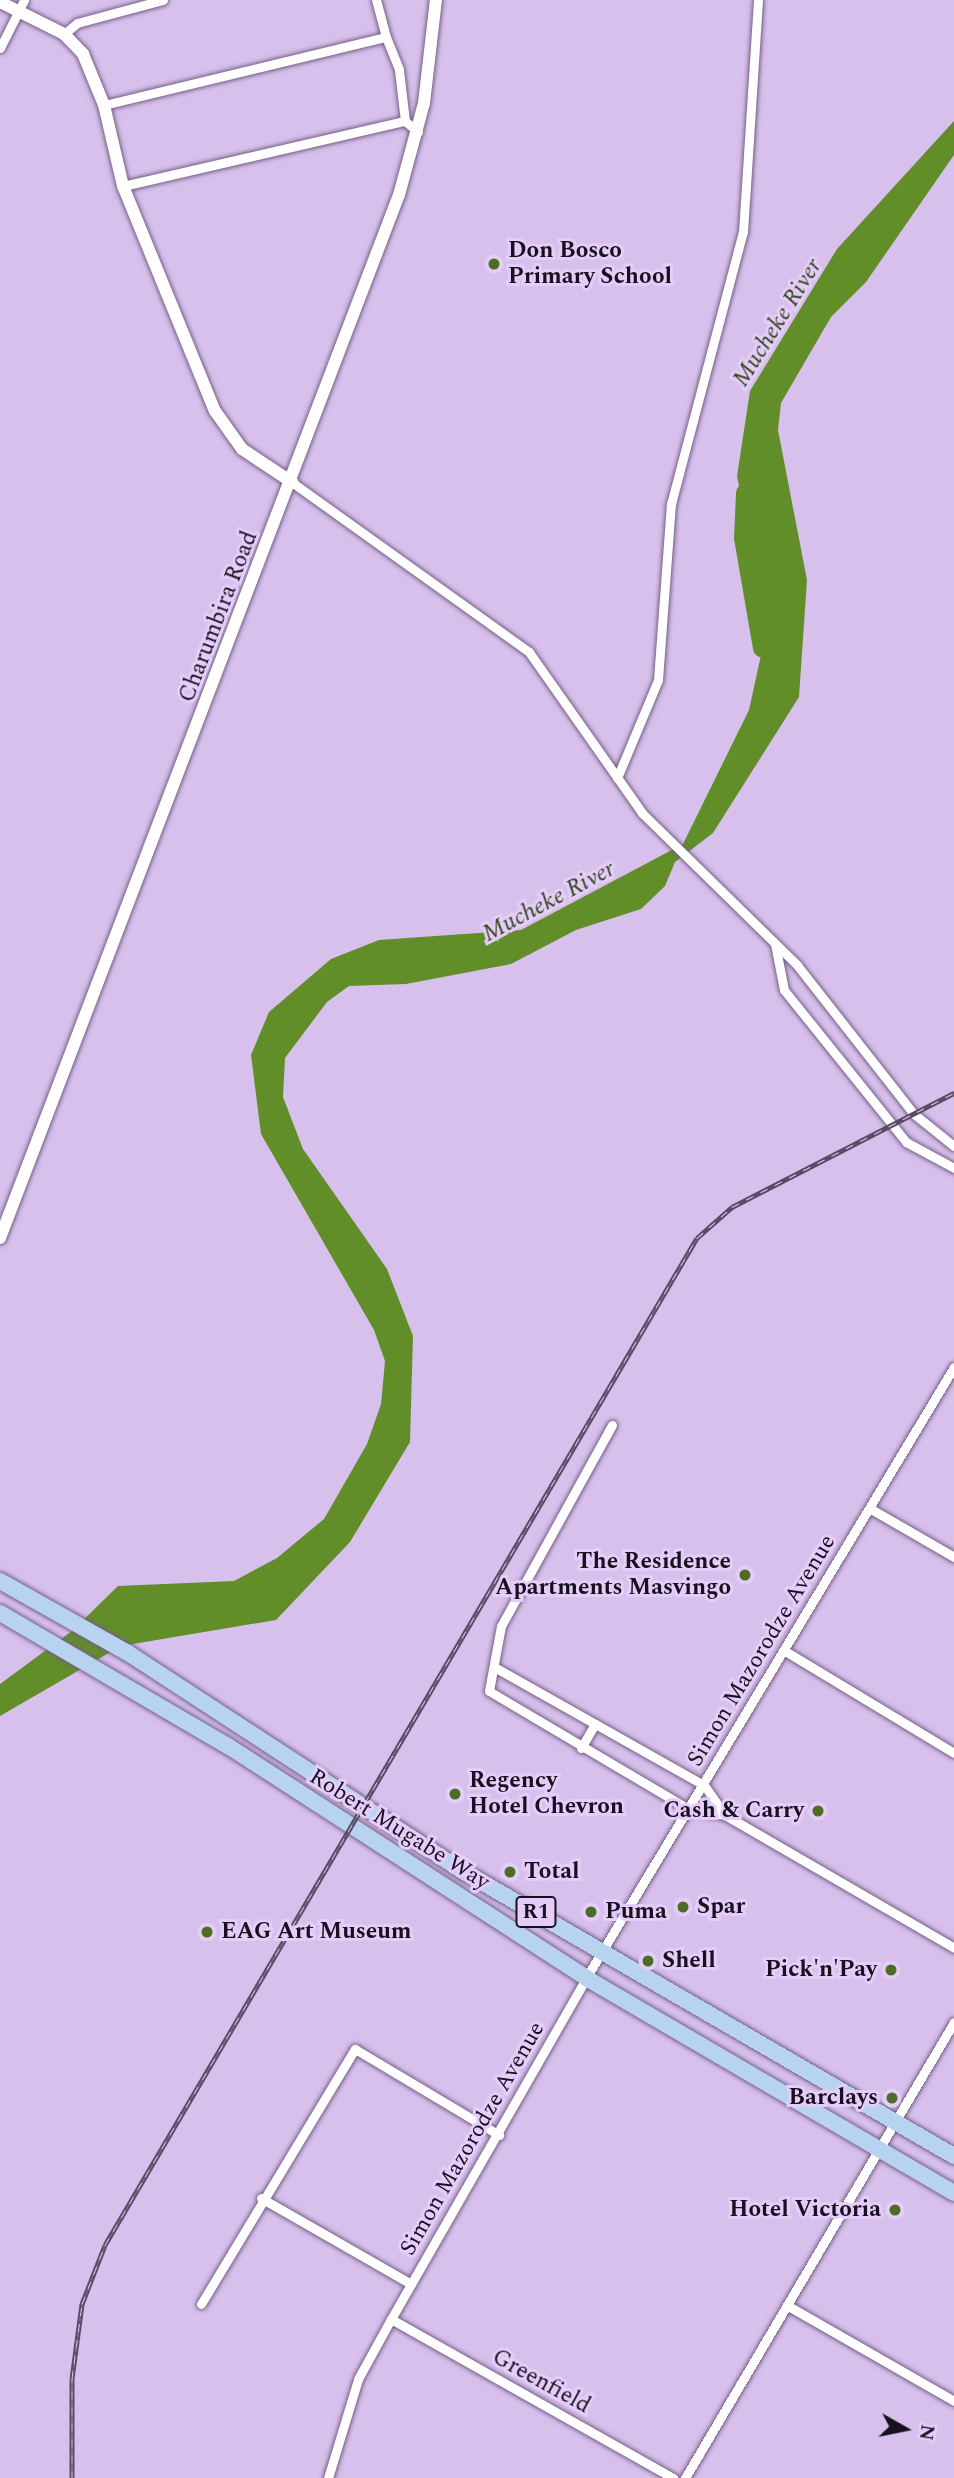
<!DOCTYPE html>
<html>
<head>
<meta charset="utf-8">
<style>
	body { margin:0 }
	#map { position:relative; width:954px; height:2478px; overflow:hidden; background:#d8c0ec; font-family:Spectral,serif }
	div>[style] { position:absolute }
	.water>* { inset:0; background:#628e29 }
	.river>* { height:18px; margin:-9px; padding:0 9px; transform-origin:9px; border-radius:9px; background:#628e29 }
	.roads { filter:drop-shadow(0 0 2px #755f86) drop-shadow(0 0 2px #755f86) }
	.minor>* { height:9px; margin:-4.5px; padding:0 4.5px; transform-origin:4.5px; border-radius:4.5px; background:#fff }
	.tertiary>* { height:12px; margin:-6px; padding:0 6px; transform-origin:6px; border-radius:6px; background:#fff }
	.trunk>* { height:16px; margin:-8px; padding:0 8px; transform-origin:8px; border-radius:8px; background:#b7d3f0 }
	.rail>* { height:5px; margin-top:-2.5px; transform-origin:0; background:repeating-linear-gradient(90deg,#e5cdf9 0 8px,#5a4c65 0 16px); box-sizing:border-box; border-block:2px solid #5a4c65 }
	.dots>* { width:19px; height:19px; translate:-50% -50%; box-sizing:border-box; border:4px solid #e5cdf9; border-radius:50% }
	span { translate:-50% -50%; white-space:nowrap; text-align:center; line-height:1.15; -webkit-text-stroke:6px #e5cdf9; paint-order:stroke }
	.shield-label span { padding:2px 5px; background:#e5cdf9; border:2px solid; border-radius:5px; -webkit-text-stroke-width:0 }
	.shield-label { font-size:21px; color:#19101f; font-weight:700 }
	.poi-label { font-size:23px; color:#19101f; font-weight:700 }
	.left { translate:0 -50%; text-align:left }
	.right { translate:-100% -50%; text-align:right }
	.street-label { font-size:23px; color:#19101f }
	.water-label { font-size:24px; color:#32451d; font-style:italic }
	.north { position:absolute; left:870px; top:2394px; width:70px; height:70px; -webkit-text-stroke:5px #e5cdf9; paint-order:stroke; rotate:99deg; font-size:19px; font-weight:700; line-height:28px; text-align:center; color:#19101f }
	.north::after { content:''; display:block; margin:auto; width:24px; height:32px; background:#19101f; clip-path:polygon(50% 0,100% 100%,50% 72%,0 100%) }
</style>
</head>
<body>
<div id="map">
	<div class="water">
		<div style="clip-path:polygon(954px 121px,954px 155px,866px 282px,831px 317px,781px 403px,778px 430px,807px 580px,799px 697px,713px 833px,675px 862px,665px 886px,641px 909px,576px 930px,511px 964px,406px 984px,349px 986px,327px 1002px,285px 1058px,283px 1097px,303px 1149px,387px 1269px,413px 1336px,410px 1442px,350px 1542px,276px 1620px,121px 1646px,0 1716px,0 1684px,72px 1631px,118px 1586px,234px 1581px,277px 1558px,324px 1519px,367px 1444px,381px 1404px,385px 1361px,374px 1330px,261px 1134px,251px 1055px,269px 1012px,331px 959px,379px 940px,521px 930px,683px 844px,749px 710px,763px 646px,762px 599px,737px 476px,750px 391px,837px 249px)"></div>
	</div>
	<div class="river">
		<div style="left:745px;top:493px;width:45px;rotate:92.5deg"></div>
		<div style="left:743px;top:538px;width:112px;rotate:80.2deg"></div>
	</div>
	<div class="roads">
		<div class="minor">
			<div style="left:64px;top:34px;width:17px;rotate:-40deg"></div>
			<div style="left:77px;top:23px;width:89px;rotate:-15deg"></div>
			<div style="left:386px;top:37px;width:35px;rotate:68deg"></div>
			<div style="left:399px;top:70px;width:51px;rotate:83.3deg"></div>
			<div style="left:405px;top:121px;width:17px;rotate:40deg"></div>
			<div style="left:0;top:48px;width:54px;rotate:-63.4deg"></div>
			<div style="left:104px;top:105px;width:290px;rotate:-13.6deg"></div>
			<div style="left:386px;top:37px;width:38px;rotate:-105deg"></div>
			<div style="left:123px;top:186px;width:289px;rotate:-13deg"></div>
			<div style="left:293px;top:483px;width:290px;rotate:35.6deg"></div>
			<div style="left:529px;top:652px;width:197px;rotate:54.9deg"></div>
			<div style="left:642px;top:813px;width:217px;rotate:44.4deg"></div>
			<div style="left:797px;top:965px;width:189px;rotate:51.9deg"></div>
			<div style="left:914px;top:1114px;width:51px;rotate:38.7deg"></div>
			<div style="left:617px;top:778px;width:106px;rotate:-67.3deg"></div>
			<div style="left:658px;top:680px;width:176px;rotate:-85.8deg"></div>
			<div style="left:671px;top:504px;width:281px;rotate:-75.2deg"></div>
			<div style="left:743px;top:232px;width:232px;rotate:-86.3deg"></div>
			<div style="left:775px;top:944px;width:47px;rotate:78.9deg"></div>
			<div style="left:784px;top:990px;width:195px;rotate:51.2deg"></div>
			<div style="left:906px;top:1142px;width:55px;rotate:28.4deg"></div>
			<div style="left:612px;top:1425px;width:230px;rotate:118.9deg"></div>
			<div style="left:501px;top:1626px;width:66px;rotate:100.5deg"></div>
			<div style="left:489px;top:1691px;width:234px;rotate:30.6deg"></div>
			<div style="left:690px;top:1810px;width:35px;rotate:8deg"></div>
			<div style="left:725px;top:1815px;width:265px;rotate:30.1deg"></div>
			<div style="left:871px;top:1509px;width:96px;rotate:30deg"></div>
			<div style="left:785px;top:1651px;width:197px;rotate:31.1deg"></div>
			<div style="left:496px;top:1668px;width:239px;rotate:29.4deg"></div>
			<div style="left:704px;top:1785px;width:37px;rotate:55deg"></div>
			<div style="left:581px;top:1748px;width:28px;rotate:-60deg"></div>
			<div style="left:261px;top:2198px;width:173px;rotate:29.8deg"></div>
			<div style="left:201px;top:2304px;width:298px;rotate:-58.9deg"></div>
			<div style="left:355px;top:2049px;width:168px;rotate:30.8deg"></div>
			<div style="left:790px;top:2307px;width:189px;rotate:29.8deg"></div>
			<div style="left:391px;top:2319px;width:324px;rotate:29.4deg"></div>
			<div style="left:328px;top:2478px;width:103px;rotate:-73.1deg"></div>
			<div style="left:358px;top:2379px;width:68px;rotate:-61.2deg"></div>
			<div style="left:391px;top:2319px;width:393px;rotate:-60.2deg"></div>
			<div style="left:586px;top:1978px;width:713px;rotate:-58.94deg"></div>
			<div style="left:685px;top:2478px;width:529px;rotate:-59.46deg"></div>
		</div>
		<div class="tertiary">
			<div style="left:0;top:2px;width:72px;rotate:26.6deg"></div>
			<div style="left:64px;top:34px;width:28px;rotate:46deg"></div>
			<div style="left:83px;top:54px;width:55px;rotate:67.6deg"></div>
			<div style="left:104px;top:105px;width:83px;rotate:76.8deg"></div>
			<div style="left:123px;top:186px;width:243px;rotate:67.8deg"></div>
			<div style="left:215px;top:411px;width:47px;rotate:54.6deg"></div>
			<div style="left:242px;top:449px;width:61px;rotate:33.7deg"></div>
			<div style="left:0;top:1238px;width:1117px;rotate:-69.07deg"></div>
			<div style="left:399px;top:195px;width:95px;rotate:-74.8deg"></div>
			<div style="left:424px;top:103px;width:104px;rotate:-83.4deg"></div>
		</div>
		<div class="trunk">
			<div style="left:0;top:1581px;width:147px;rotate:29.4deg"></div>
			<div style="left:128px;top:1653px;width:397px;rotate:33.1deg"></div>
			<div style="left:461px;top:1870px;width:570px;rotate:30.12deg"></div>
			<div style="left:0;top:1613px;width:264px;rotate:30.3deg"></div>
			<div style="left:228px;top:1746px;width:427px;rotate:32.9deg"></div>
			<div style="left:586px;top:1978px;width:426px;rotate:30.3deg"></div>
		</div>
	</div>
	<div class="rail">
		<div style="left:72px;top:2478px;width:99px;rotate:-90deg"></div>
		<div style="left:72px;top:2379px;width:76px;rotate:-82.4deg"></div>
		<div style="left:82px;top:2304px;width:63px;rotate:-68.7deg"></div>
		<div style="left:105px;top:2245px;width:1168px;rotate:-59.55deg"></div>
		<div style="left:697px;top:1238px;width:47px;rotate:-41.5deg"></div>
		<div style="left:732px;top:1207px;width:250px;rotate:-27.2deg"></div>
	</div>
	<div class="dots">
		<div style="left:494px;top:264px;background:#4d6d24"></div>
		<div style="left:745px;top:1575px;background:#4d6d24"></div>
		<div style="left:455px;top:1794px;background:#4d6d24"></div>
		<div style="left:818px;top:1811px;background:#4d6d24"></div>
		<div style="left:510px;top:1872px;background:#4d6d24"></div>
		<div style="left:683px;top:1907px;background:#4d6d24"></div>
		<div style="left:591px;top:1912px;background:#4d6d24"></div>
		<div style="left:207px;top:1932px;background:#4d6d24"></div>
		<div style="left:648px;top:1961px;background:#4d6d24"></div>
		<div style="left:891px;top:1970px;background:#4d6d24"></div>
		<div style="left:892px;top:2098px;background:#4d6d24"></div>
		<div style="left:895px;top:2210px;background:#4d6d24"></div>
	</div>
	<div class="shield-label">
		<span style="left:536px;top:1912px">R1</span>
	</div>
	<div class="poi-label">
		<span class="left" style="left:508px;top:264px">Don Bosco<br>Primary School</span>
		<span class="right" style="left:731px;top:1575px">The Residence<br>Apartments Masvingo</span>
		<span class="left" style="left:469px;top:1794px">Regency<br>Hotel Chevron</span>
		<span class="right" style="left:804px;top:1811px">Cash &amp; Carry</span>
		<span class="left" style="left:524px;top:1872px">Total</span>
		<span class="left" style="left:697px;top:1907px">Spar</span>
		<span class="left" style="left:605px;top:1912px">Puma</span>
		<span class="left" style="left:221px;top:1932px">EAG Art Museum</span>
		<span class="left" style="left:662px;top:1961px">Shell</span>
		<span class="right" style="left:877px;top:1970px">Pick'n'Pay</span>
		<span class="right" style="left:878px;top:2098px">Barclays</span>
		<span class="right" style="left:881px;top:2210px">Hotel Victoria</span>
	</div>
	<div class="street-label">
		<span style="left:219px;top:617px;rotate:-69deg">Charumbira Road</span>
		<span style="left:762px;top:1651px;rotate:-59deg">Simon Mazorodze Avenue</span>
		<span style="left:399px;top:1830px;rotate:32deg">Robert Mugabe Way</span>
		<span style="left:473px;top:2139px;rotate:-60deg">Simon Mazorodze Avenue</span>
		<span style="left:541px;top:2382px;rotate:29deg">Greenfield</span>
	</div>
	<div class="water-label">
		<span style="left:778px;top:323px;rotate:-58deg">Mucheke River</span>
		<span style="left:549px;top:902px;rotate:-28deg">Mucheke River</span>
	</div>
	<div class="north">N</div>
</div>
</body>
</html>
